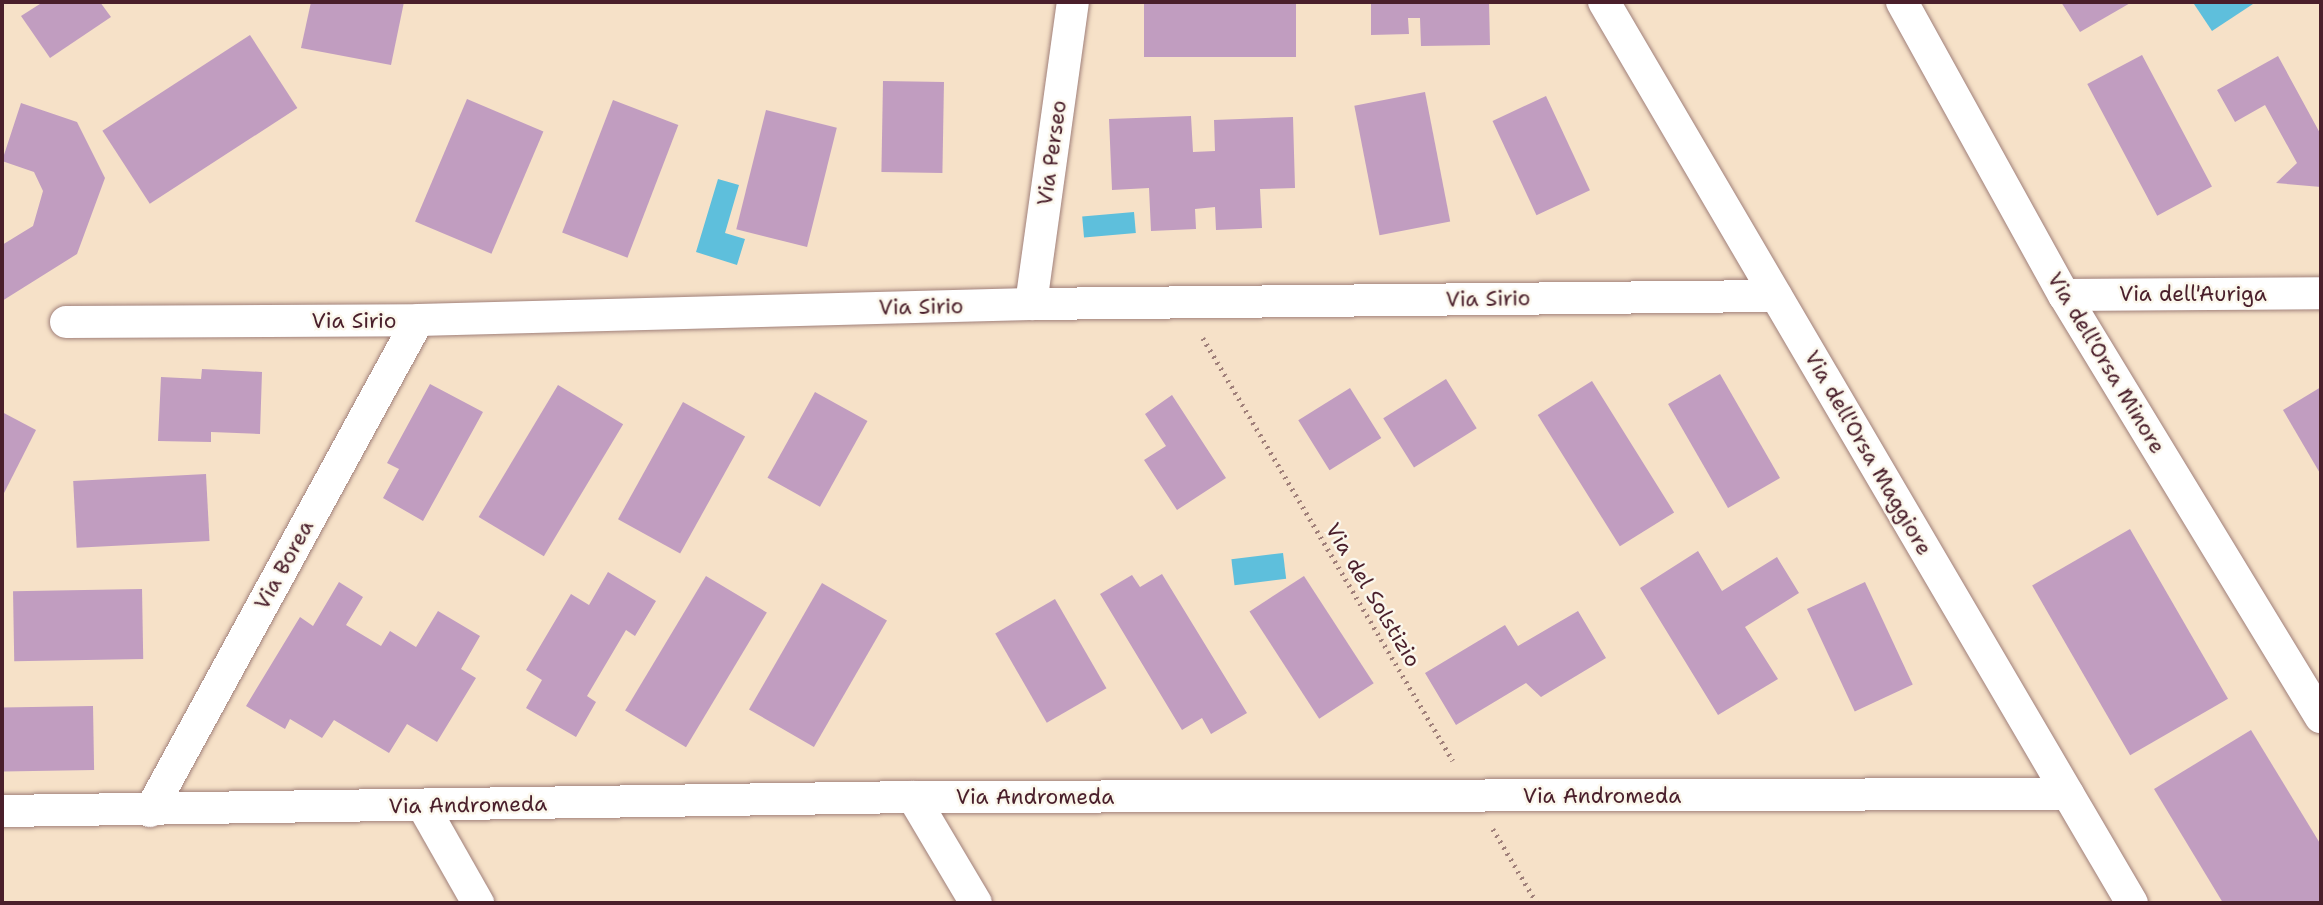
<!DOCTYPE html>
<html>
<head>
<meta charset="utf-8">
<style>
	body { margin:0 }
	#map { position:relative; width:2323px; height:905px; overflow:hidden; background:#f6e1c8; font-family:"Shantell Sans",sans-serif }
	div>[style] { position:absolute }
	.water>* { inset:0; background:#5ebfdc; transform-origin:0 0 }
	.building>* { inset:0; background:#c19dc0; transform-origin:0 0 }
	.path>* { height:4.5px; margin-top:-2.25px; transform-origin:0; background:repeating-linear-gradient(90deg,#a0807a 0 2px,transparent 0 7px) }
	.roads { filter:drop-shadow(0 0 2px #a0807a) drop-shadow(0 0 2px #a0807a) }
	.minor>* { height:32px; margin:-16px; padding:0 16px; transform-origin:16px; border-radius:16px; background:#fff }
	span { translate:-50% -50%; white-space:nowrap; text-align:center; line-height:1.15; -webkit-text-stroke:5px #fbf7ec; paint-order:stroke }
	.street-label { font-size:21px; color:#4a1f2b }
	.frame { position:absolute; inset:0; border:4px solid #4a1f2b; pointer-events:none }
</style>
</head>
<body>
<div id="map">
	<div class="water">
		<div style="clip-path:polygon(2198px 2px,2256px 2px,2212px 31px,2194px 4px)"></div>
		<div style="clip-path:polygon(718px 179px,739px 185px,725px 233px,745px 239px,737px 265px,696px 252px)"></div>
		<div style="left:1134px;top:212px;width:21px;height:52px;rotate:85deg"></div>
		<div style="left:1283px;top:553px;width:26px;height:52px;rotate:83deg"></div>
	</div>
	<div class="building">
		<div style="clip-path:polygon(43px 2px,100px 2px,111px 17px,50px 58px,21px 16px)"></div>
		<div style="clip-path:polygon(311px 2px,404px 2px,391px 65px,301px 48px)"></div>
		<div style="left:1144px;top:2px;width:152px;height:55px"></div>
		<div style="clip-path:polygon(1489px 2px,1490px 45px,1421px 46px,1420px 18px,1408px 18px,1409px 34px,1371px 35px,1371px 3px)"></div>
		<div style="clip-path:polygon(2061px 2px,2132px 2px,2080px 32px)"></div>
		<div style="left:250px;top:35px;width:87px;height:176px;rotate:57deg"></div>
		<div style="left:2142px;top:55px;width:149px;height:62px;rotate:62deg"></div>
		<div style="clip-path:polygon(2278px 56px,2321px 135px,2321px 187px,2276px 183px,2297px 163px,2265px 105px,2235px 122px,2217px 90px)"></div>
		<div style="left:883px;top:81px;width:61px;height:91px;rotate:1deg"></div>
		<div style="left:1425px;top:92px;width:132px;height:72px;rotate:79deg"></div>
		<div style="left:1546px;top:96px;width:104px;height:59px;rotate:65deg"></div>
		<div style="left:467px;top:99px;width:83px;height:133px;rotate:23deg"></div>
		<div style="left:613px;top:100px;width:70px;height:142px;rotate:21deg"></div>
		<div style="clip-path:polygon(21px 103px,77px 122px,105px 178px,77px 254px,2px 301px,2px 245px,33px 226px,43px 191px,34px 172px,2px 161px)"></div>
		<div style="left:766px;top:110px;width:73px;height:123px;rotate:14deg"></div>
		<div style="clip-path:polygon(1191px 116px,1193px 152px,1215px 151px,1214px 120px,1293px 117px,1295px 188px,1260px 189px,1262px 228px,1216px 230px,1215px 207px,1195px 209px,1196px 229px,1151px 231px,1149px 188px,1112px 190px,1109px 119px)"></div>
		<div style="clip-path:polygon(202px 369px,262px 372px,260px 434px,211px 432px,211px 442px,158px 441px,161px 377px,201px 379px)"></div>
		<div style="left:1720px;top:374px;width:120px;height:60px;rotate:60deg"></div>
		<div style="left:1446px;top:379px;width:58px;height:74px;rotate:58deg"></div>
		<div style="left:1592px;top:381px;width:155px;height:64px;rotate:58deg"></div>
		<div style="clip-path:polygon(430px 384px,483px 412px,423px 521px,383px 498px,399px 469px,387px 463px)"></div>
		<div style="left:558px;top:385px;width:76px;height:154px;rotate:31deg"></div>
		<div style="clip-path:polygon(2321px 387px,2321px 475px,2283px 410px)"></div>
		<div style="left:1350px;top:388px;width:59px;height:61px;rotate:58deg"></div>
		<div style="left:815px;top:392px;width:60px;height:98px;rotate:29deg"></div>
		<div style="clip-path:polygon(1172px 395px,1226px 478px,1177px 510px,1144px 460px,1166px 446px,1145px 414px)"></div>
		<div style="left:683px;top:402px;width:71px;height:134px;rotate:29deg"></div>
		<div style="clip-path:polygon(2px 412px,36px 430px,2px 497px)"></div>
		<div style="left:206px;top:474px;width:67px;height:133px;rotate:87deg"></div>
		<div style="left:2130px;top:529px;width:196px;height:113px;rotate:60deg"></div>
		<div style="clip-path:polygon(1698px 551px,1722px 591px,1777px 557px,1799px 593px,1745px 627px,1778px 679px,1718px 715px,1640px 588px)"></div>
		<div style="clip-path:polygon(608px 572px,656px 601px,635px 636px,626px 630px,587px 696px,596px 702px,576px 737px,526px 708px,542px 680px,526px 670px,571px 594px,589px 605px)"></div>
		<div style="clip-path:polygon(1162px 574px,1247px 713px,1211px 734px,1202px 718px,1182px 730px,1100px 594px,1132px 575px,1140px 587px)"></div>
		<div style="left:706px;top:576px;width:71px;height:157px;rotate:31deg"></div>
		<div style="left:1304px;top:576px;width:128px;height:65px;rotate:57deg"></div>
		<div style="clip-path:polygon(339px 582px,363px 597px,346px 625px,381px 646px,390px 631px,416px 647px,438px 611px,480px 636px,461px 669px,476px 678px,437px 742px,407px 724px,389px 753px,334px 720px,322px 738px,290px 719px,285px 729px,246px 706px,300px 617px,313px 626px)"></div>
		<div style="left:1865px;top:582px;width:113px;height:64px;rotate:65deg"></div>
		<div style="left:822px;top:583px;width:75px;height:146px;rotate:30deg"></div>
		<div style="left:142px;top:589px;width:70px;height:129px;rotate:89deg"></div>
		<div style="left:1055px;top:599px;width:103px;height:69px;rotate:60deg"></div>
		<div style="clip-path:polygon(1578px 611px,1606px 658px,1541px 697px,1526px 683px,1456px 725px,1425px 673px,1505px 625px,1518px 646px)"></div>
		<div style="left:93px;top:706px;width:64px;height:91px;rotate:89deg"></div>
		<div style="clip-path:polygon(2251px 730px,2321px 845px,2321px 903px,2223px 903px,2154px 789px)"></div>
	</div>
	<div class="path">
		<div style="left:1203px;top:338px;width:491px;rotate:59.4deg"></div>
		<div style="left:1493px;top:829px;width:86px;rotate:59.3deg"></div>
	</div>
	<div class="roads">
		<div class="minor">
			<div style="left:1604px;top:2px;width:1044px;rotate:59.63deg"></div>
			<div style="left:1902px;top:2px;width:335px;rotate:61.1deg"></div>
			<div style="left:2064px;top:295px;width:494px;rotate:58.7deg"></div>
			<div style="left:2064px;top:295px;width:257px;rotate:-0.4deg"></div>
			<div style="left:1031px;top:304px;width:305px;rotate:-82.1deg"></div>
			<div style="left:66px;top:322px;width:352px;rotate:-0.3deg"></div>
			<div style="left:418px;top:320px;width:613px;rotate:-1.5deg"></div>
			<div style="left:1031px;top:304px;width:745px;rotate:-0.62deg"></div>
			<div style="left:913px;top:797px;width:123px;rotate:59.3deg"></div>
			<div style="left:423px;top:806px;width:112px;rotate:60.4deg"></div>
			<div style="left:2px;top:811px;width:911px;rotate:-0.88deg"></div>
			<div style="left:913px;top:797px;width:1155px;rotate:-0.15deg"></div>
			<div style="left:150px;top:811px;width:559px;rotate:-61.37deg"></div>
		</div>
	</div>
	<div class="street-label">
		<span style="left:1052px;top:153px;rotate:-82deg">Via Perseo</span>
		<span style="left:2193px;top:294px">Via dell'Auriga</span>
		<span style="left:1488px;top:299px;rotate:-1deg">Via Sirio</span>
		<span style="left:921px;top:307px;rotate:-1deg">Via Sirio</span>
		<span style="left:354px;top:321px">Via Sirio</span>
		<span style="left:2106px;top:363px;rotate:59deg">Via dell'Orsa Minore</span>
		<span style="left:1868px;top:453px;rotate:60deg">Via dell'Orsa Maggiore</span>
		<span style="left:284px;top:565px;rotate:-61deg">Via Borea</span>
		<span style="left:1373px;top:595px;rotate:59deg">Via del Solstizio</span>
		<span style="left:1602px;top:796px">Via Andromeda</span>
		<span style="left:1035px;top:797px">Via Andromeda</span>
		<span style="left:468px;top:805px;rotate:-1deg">Via Andromeda</span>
	</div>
	<div class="frame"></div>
</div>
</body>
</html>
